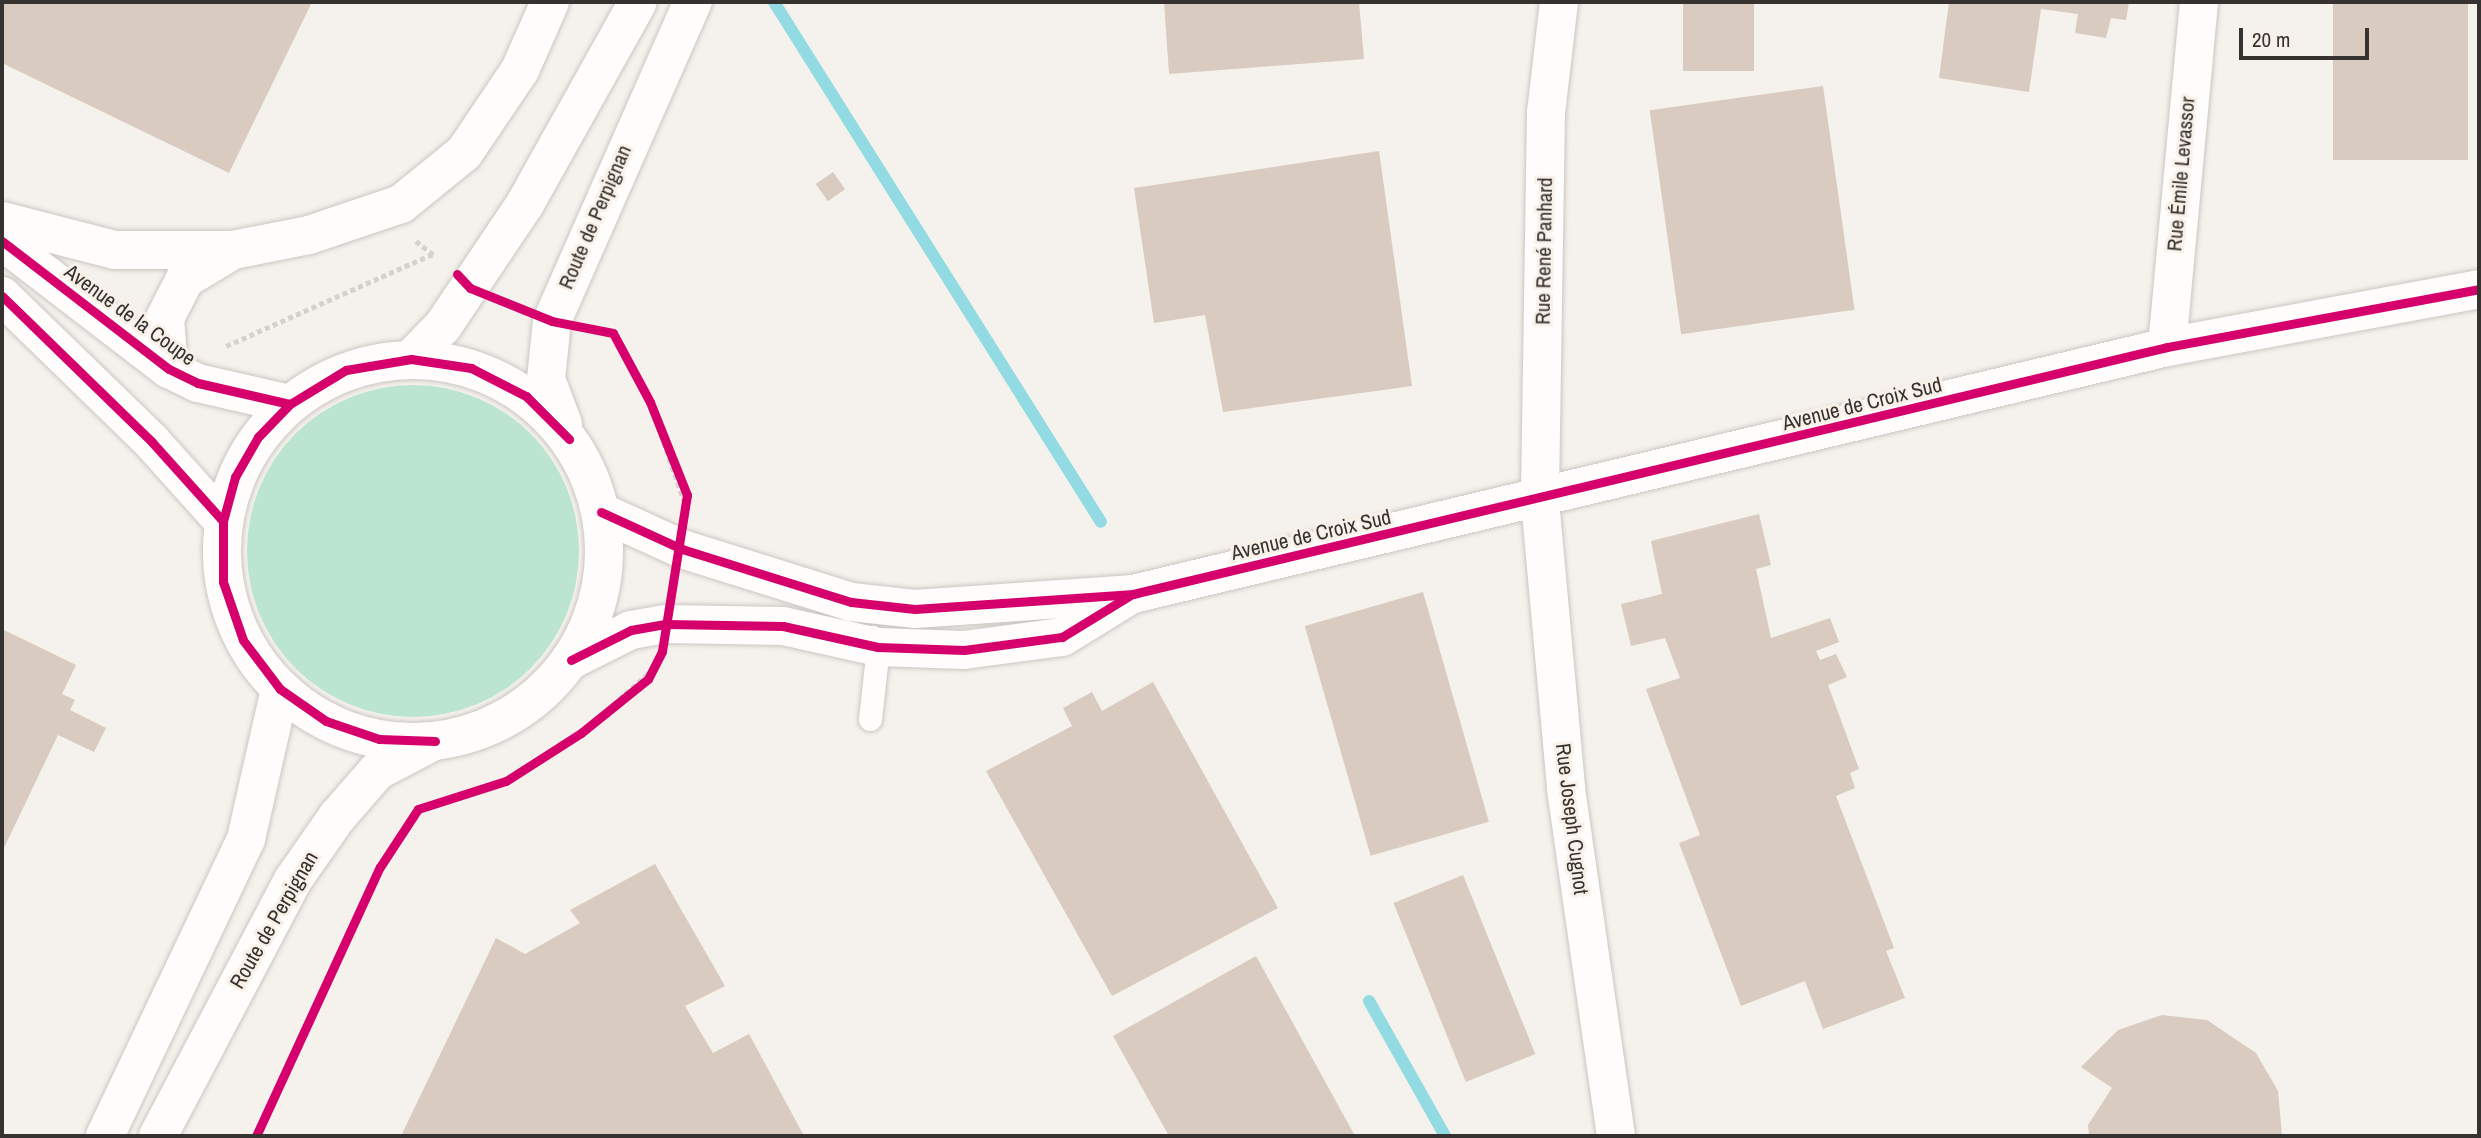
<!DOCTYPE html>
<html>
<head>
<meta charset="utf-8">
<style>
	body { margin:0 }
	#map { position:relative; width:2481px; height:1138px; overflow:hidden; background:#f5f1ec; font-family:"Archivo Narrow",sans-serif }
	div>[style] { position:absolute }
	.green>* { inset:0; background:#bbe5d0 }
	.round { border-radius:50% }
	.stream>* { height:12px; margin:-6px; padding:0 6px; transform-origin:6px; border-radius:6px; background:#92dbe2 }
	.building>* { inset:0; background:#d9cbbf; transform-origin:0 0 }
	.path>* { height:4.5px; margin-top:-2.25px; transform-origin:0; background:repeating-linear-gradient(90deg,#d3d2d0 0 5px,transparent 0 8.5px) }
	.roads { filter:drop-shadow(0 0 2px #cac6c2) drop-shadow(0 0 2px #cac6c2) }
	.service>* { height:23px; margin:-11.5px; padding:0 11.5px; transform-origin:11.5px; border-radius:11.5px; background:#fefdfc }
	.minor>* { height:38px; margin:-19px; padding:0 19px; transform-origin:19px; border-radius:19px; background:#fefdfc }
	.primary>* { height:38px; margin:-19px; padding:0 19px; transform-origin:19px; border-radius:19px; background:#fefdfc }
	.primary>.ring { margin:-19px; padding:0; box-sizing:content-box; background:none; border:38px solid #fefdfc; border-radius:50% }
	.cycleway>* { height:9px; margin:-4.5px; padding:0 4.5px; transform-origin:4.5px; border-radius:4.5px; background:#d6006c }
	span { translate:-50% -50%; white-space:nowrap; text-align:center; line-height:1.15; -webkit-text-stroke:6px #f9f1e8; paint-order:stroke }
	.street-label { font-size:21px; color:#35322f }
	.frame { position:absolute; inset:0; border:4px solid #35322f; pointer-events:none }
	.scale { position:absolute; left:2239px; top:28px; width:130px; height:32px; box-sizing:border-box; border:4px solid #35322f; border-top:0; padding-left:9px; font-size:21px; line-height:24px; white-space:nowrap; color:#35322f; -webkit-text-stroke:5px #f9f1e8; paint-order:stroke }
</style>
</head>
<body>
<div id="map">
	<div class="green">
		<div class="round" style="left:247px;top:385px;width:332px;height:332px"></div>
	</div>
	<div class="stream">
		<div style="left:774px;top:2px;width:614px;rotate:57.84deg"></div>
		<div style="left:1369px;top:1001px;width:155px;rotate:60.6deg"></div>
	</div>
	<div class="building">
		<div style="clip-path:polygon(2px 2px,312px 2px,229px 173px,2px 63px)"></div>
		<div style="clip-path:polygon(1164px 2px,1359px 2px,1364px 59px,1169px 74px)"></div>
		<div style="left:1683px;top:2px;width:71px;height:69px"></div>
		<div style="clip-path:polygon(1949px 2px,2129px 2px,2126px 20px,2111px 18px,2106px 38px,2075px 33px,2078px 14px,2041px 9px,2029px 92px,1939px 78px)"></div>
		<div style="left:2333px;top:2px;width:135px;height:158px"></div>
		<div style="left:1823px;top:86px;width:226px;height:175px;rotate:82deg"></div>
		<div style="clip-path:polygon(1379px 151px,1412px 386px,1223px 412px,1205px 315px,1154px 323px,1134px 188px)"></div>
		<div style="left:833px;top:172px;width:21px;height:21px;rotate:55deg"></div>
		<div style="clip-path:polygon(1759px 514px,1771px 565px,1756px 569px,1771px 638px,1830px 618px,1839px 642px,1816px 651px,1820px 660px,1836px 654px,1847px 677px,1828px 685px,1859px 769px,1850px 773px,1855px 788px,1836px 796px,1894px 948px,1886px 951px,1905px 998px,1823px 1029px,1805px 981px,1741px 1006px,1679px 843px,1700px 835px,1646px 689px,1680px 678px,1665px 638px,1631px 646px,1621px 604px,1662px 594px,1651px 541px)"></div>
		<div style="left:1423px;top:592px;width:239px;height:123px;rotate:74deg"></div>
		<div style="clip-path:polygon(2px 629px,76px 665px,62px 694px,75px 700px,70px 710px,106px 728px,94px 752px,58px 735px,2px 852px)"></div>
		<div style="clip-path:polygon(1153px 682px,1278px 908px,1112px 996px,986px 771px,1072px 726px,1063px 708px,1092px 692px,1102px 711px)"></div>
		<div style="clip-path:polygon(655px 864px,725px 986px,685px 1006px,713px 1053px,749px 1034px,804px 1136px,401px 1136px,496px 938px,525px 954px,580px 923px,570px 910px)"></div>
		<div style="left:1463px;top:875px;width:193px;height:75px;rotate:68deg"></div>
		<div style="clip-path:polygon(1256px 956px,1355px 1136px,1169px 1136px,1113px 1036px)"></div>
		<div style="clip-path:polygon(2162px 1015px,2207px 1020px,2256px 1053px,2278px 1091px,2282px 1136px,2089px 1136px,2088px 1125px,2112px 1088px,2081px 1067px,2118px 1030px)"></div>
	</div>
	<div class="path">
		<div style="left:416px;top:241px;width:23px;rotate:38deg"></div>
		<div style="left:595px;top:329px;width:18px;rotate:13deg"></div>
		<div style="left:613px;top:333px;width:78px;rotate:61.8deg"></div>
		<div style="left:650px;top:402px;width:110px;rotate:70.9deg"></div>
		<div style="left:226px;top:346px;width:227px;rotate:-24deg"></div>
		<div style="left:418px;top:809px;width:92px;rotate:-17.7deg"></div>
		<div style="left:506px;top:781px;width:89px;rotate:-32.6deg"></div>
		<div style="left:581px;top:733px;width:98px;rotate:-41.7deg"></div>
	</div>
	<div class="roads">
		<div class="service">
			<div style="left:870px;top:719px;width:72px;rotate:-83.7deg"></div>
			<div style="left:878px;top:647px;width:12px;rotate:-121deg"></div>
		</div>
		<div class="minor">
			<div style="left:1559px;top:2px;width:111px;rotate:96.7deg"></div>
			<div style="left:1546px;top:112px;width:389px;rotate:90.9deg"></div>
			<div style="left:1540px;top:501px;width:289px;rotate:84.8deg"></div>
			<div style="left:1566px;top:789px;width:351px;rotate:81.8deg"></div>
			<div style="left:2px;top:221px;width:117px;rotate:14.4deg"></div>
			<div style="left:115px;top:250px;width:118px"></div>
			<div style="left:233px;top:250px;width:77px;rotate:-11.2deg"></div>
			<div style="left:309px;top:235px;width:97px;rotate:-18.6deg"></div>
			<div style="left:401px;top:204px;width:81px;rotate:-39deg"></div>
			<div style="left:464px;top:153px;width:100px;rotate:-56deg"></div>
			<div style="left:520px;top:70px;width:74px;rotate:-66.2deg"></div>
			<div style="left:2px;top:241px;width:210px;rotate:37.5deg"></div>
			<div style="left:169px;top:369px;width:32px;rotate:26deg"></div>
			<div style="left:198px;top:383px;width:94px;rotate:12.9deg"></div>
			<div style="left:2px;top:296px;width:209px;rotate:44.2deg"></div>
			<div style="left:152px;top:442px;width:106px;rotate:48.1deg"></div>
			<div style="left:2167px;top:347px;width:346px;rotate:-84.7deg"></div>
			<div style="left:169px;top:369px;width:51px;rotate:-94.5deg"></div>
			<div style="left:165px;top:318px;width:44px;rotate:-62.9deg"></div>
			<div style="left:185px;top:279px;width:56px;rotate:-31.1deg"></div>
			<div style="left:601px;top:512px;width:89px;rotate:24.6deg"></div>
			<div style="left:682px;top:549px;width:177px;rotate:17.4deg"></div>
			<div style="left:851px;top:602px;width:64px;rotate:6.2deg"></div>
			<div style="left:915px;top:609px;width:219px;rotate:-3.9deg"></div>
			<div style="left:1133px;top:594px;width:1063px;rotate:-13.43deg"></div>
			<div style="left:2167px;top:347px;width:317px;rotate:-10.5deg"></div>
			<div style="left:571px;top:660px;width:67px;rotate:-26.6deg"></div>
			<div style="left:631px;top:630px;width:36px;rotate:-10deg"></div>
			<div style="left:666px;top:624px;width:117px;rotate:1deg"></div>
			<div style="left:783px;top:626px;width:97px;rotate:12.5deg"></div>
			<div style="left:878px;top:647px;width:86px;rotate:2deg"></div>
			<div style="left:964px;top:650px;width:99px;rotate:-7.6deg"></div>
			<div style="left:1062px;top:637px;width:76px;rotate:-31.6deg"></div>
		</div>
		<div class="primary">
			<div style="left:411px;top:359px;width:46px;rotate:-45.9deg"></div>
			<div style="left:443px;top:326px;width:147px;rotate:-56.1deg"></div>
			<div style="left:525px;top:204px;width:231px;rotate:-60.8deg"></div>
			<div class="ring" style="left:222px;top:360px;width:344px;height:344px"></div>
			<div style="left:563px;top:424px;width:48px;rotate:-110.7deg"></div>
			<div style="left:546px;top:379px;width:58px;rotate:-84.1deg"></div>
			<div style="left:552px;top:321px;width:349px;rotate:-66.2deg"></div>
			<div style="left:105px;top:1136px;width:329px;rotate:-64.6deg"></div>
			<div style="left:246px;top:839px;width:154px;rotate:-77.2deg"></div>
			<div style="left:158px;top:1136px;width:289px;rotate:-62.2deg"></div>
			<div style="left:293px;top:880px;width:77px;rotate:-55.1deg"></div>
			<div style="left:337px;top:817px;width:61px;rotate:-49deg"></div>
			<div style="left:377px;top:771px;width:64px;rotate:-27.8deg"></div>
		</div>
	</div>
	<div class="cycleway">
		<div style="left:2px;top:241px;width:210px;rotate:37.5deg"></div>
		<div style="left:169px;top:369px;width:32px;rotate:26deg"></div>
		<div style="left:198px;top:383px;width:94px;rotate:12.9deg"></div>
		<div style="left:2px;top:296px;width:209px;rotate:44.2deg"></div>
		<div style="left:152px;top:442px;width:106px;rotate:48.1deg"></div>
		<div style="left:601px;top:512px;width:89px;rotate:24.6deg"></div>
		<div style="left:682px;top:549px;width:177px;rotate:17.4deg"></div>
		<div style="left:851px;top:602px;width:64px;rotate:6.2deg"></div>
		<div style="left:915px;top:609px;width:219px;rotate:-3.9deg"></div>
		<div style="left:1133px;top:594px;width:1063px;rotate:-13.43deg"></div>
		<div style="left:2167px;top:347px;width:317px;rotate:-10.5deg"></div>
		<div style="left:571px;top:660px;width:67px;rotate:-26.6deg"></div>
		<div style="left:631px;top:630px;width:36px;rotate:-10deg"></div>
		<div style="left:666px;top:624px;width:117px;rotate:1deg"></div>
		<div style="left:783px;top:626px;width:97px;rotate:12.5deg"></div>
		<div style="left:878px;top:647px;width:86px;rotate:2deg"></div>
		<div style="left:964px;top:650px;width:99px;rotate:-7.6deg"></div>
		<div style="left:1062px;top:637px;width:79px;rotate:-31.5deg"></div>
		<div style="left:435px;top:741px;width:56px;rotate:-178deg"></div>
		<div style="left:379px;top:739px;width:56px;rotate:-161.2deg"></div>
		<div style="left:326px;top:721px;width:56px;rotate:-145.2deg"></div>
		<div style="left:280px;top:689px;width:61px;rotate:-127.1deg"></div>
		<div style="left:243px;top:640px;width:61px;rotate:-109deg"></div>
		<div style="left:223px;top:582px;width:61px;rotate:-90deg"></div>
		<div style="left:223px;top:521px;width:46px;rotate:-74.7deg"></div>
		<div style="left:235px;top:477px;width:46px;rotate:-60.1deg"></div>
		<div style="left:258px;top:437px;width:46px;rotate:-45.9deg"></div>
		<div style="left:290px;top:404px;width:66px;rotate:-31.3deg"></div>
		<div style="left:346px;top:370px;width:66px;rotate:-9.6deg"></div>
		<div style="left:411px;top:359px;width:61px;rotate:8.5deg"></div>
		<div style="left:471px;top:368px;width:62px;rotate:27deg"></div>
		<div style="left:526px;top:396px;width:61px;rotate:45deg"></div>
		<div style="left:256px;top:1136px;width:296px;rotate:-65.3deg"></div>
		<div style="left:380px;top:867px;width:69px;rotate:-56.8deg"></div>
		<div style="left:418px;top:809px;width:92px;rotate:-17.7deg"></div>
		<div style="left:506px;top:781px;width:89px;rotate:-32.6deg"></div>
		<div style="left:581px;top:733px;width:86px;rotate:-38.9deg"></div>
		<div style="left:648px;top:679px;width:31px;rotate:-63deg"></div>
		<div style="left:662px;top:651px;width:158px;rotate:-80.9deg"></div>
		<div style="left:687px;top:495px;width:100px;rotate:-111.7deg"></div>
		<div style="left:650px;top:402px;width:78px;rotate:-118.2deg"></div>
		<div style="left:613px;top:333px;width:62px;rotate:-168.9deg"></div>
		<div style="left:552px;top:321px;width:88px;rotate:-158.1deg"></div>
		<div style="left:470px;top:288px;width:19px;rotate:-133deg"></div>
	</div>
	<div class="street-label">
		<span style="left:2181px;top:174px;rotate:-85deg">Rue Émile Levassor</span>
		<span style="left:595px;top:217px;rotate:-67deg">Route de Perpignan</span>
		<span style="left:1544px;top:251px;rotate:-89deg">Rue René Panhard</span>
		<span style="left:130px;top:315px;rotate:36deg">Avenue de la Coupe</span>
		<span style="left:1862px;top:404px;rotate:-14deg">Avenue de Croix Sud</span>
		<span style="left:1311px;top:535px;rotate:-13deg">Avenue de Croix Sud</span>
		<span style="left:1572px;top:819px;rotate:83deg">Rue Joseph Cugnot</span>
		<span style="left:274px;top:920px;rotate:-60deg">Route de Perpignan</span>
	</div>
	<div class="frame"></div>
	<div class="scale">20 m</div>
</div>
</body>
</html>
